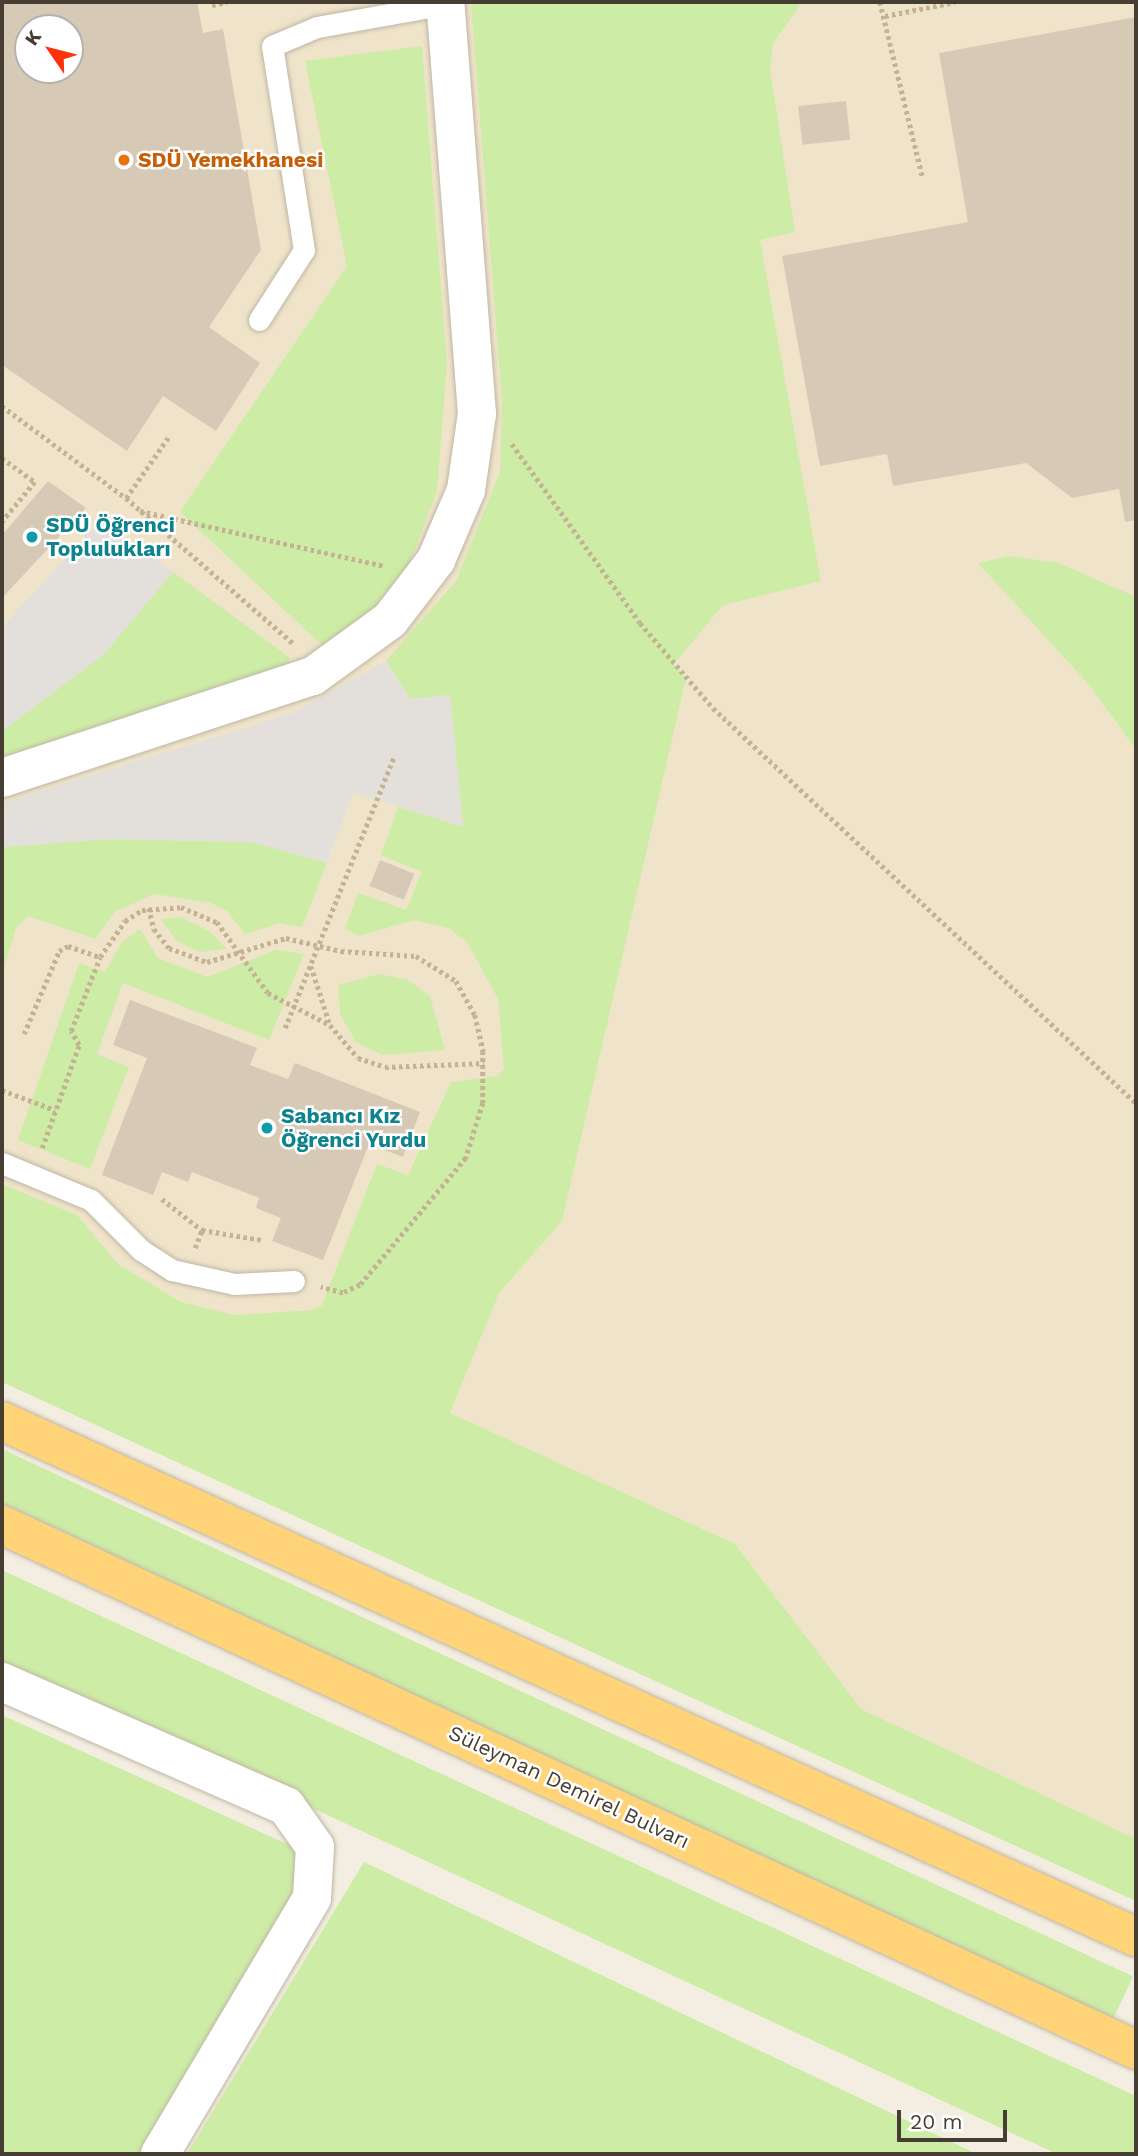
<!DOCTYPE html>
<html>
<head>
<meta charset="utf-8">
<style>
	body { margin:0 }
	#map { position:relative; width:1138px; height:2156px; overflow:hidden; background:#f4eee2; font-family:"Work Sans",sans-serif }
	div>[style] { position:absolute }
	.education>* { inset:0; background:#efe4ca }
	.green>* { inset:0; background:#cdeda6; transform-origin:0 0 }
	.parking>* { inset:0; background:#e3e0dc }
	.building>* { inset:0; background:#d6cab7; transform-origin:0 0 }
	.path>* { height:4.5px; margin-top:-2.25px; transform-origin:0; background:repeating-linear-gradient(90deg,#c3b294 0 3.5px,transparent 0 7px) }
	.roads { filter:drop-shadow(0 0 2px #c0b6a4) drop-shadow(0 0 2px #c0b6a4) }
	.service>* { height:21px; margin:-10.5px; padding:0 10.5px; transform-origin:10.5px; border-radius:10.5px; background:#fff }
	.minor>* { height:38px; margin:-19px; padding:0 19px; transform-origin:19px; border-radius:19px; background:#fff }
	.trunk>* { height:38px; margin:-19px; padding:0 19px; transform-origin:19px; border-radius:19px; background:#ffd479 }
	.dots>* { width:19px; height:19px; translate:-50% -50%; box-sizing:border-box; border:4px solid #fff; border-radius:50% }
	span { translate:-50% -50%; white-space:nowrap; text-align:center; line-height:1.15; -webkit-text-stroke:5px #fff; paint-order:stroke }
	.food-label { font-size:21px; color:#c56008; font-weight:700 }
	.left { translate:0 -50%; text-align:left }
	.culture-label { font-size:21px; color:#0d838f; font-weight:700 }
	.street-label { font-size:21px; color:#463e32 }
	.frame { position:absolute; inset:0; border:4px solid #463e32; pointer-events:none }
	.north { position:absolute; left:14px; top:14px; width:70px; height:70px; box-sizing:border-box; background:#fff; border:2px solid #b5b2ad; border-radius:50%; rotate:305deg; font-size:19px; font-weight:700; line-height:28px; text-align:center; color:#463e32 }
	.north::after { content:''; display:block; margin:auto; width:24px; height:32px; background:#ff320e; clip-path:polygon(50% 0,100% 100%,50% 72%,0 100%) }
	.scale { position:absolute; left:897px; top:2110px; width:110px; height:32px; box-sizing:border-box; border:4px solid #463e32; border-top:0; padding-left:9px; font-size:21px; line-height:24px; white-space:nowrap; color:#463e32; -webkit-text-stroke:5px #fff; paint-order:stroke }
</style>
</head>
<body>
<div id="map">
	<div class="education">
		<div style="clip-path:polygon(evenodd,2px 2px,1136px 2px,1136px 1901px,2px 1382px,2px 2px,28px 28px,70px 28px,70px 70px,28px 70px,28px 28px)"></div>
	</div>
	<div class="green">
		<div style="clip-path:polygon(802px 2px,773px 44px,770px 69px,795px 232px,760px 240px,821px 581px,723px 605px,674px 664px,686px 678px,562px 1221px,499px 1293px,450px 1413px,735px 1544px,861px 1709px,1136px 1839px,1136px 1901px,2px 1382px,2px 1184px,77px 1215px,118px 1264px,181px 1302px,234px 1315px,314px 1310px,322px 1305px,377px 1164px,408px 1175px,451px 1082px,497px 1076px,504px 1069px,498px 999px,467px 942px,448px 928px,414px 920px,359px 936px,345px 928px,358px 893px,406px 910px,422px 872px,381px 855px,398px 807px,463px 826px,450px 695px,410px 699px,386px 661px,456px 581px,500px 472px,502px 401px,471px 4px)"></div>
		<div style="clip-path:polygon(422px 46px,447px 364px,437px 491px,407px 571px,383px 603px,324px 647px,180px 512px,347px 266px,305px 61px)"></div>
		<div style="clip-path:polygon(1009px 556px,1059px 563px,1136px 597px,1136px 750px,1091px 687px,978px 563px)"></div>
		<div style="clip-path:polygon(173px 572px,289px 657px,289px 671px,2px 764px,2px 731px,103px 655px)"></div>
		<div style="clip-path:polygon(109px 839px,252px 842px,327px 863px,302px 927px,280px 923px,245px 934px,227px 911px,211px 903px,154px 894px,115px 912px,95px 939px,28px 916px,16px 928px,2px 975px,2px 847px)"></div>
		<div style="clip-path:polygon(181px 917px,209px 931px,227px 949px,200px 952px,177px 941px,161px 919px)"></div>
		<div style="clip-path:polygon(140px 929px,158px 958px,207px 977px,275px 950px,304px 954px,269px 1040px,123px 983px,97px 1054px,129px 1067px,90px 1169px,18px 1140px,79px 963px,105px 972px,122px 942px)"></div>
		<div style="clip-path:polygon(380px 974px,408px 980px,430px 996px,445px 1050px,383px 1055px,356px 1042px,340px 1014px,338px 985px)"></div>
		<div style="left:2px;top:1449px;width:1248px;height:49px;rotate:25deg"></div>
		<div style="clip-path:polygon(2px 1570px,1136px 2096px,1136px 2154px,1057px 2154px,2px 1664px)"></div>
		<div style="clip-path:polygon(2px 1715px,318px 1858px,160px 2154px,2px 2154px)"></div>
		<div style="clip-path:polygon(364px 1862px,977px 2154px,978px 2154px,187px 2154px)"></div>
	</div>
	<div class="parking">
		<div style="clip-path:polygon(100px 521px,173px 572px,103px 655px,2px 731px,2px 627px)"></div>
		<div style="clip-path:polygon(386px 661px,410px 699px,450px 695px,463px 827px,353px 792px,327px 863px,252px 842px,109px 839px,2px 847px,2px 803px,292px 713px)"></div>
	</div>
	<div class="building">
		<div style="clip-path:polygon(evenodd,2px 2px,197px 2px,203px 33px,223px 29px,261px 250px,209px 327px,260px 363px,216px 431px,163px 396px,127px 451px,2px 365px,2px 2px,28px 28px,70px 28px,70px 70px,28px 70px,28px 28px)"></div>
		<div style="clip-path:polygon(1136px 17px,1136px 520px,1125px 522px,1119px 489px,1072px 498px,1026px 463px,893px 486px,887px 454px,820px 466px,782px 256px,968px 222px,939px 53px)"></div>
		<div style="left:846px;top:101px;width:39px;height:48px;rotate:84deg"></div>
		<div style="clip-path:polygon(48px 481px,86px 508px,2px 598px,2px 535px)"></div>
		<div style="left:380px;top:860px;width:37px;height:28px;rotate:22deg"></div>
		<div style="clip-path:polygon(130px 1000px,257px 1048px,250px 1065px,288px 1079px,295px 1063px,420px 1112px,403px 1157px,369px 1144px,323px 1260px,272px 1241px,281px 1218px,256px 1208px,259px 1198px,192px 1172px,188px 1182px,162px 1172px,153px 1195px,102px 1175px,147px 1058px,113px 1045px)"></div>
	</div>
	<div class="path">
		<div style="left:880px;top:2px;width:181px;rotate:76.3deg"></div>
		<div style="left:212px;top:5px;width:15px;rotate:-11deg"></div>
		<div style="left:885px;top:16px;width:71px;rotate:-11.3deg"></div>
		<div style="left:2px;top:406px;width:154px;rotate:36.6deg"></div>
		<div style="left:126px;top:498px;width:223px;rotate:41deg"></div>
		<div style="left:512px;top:444px;width:220px;rotate:54.4deg"></div>
		<div style="left:640px;top:623px;width:112px;rotate:49.3deg"></div>
		<div style="left:713px;top:708px;width:579px;rotate:43.04deg"></div>
		<div style="left:2px;top:458px;width:41px;rotate:36deg"></div>
		<div style="left:35px;top:482px;width:52px;rotate:129.5deg"></div>
		<div style="left:126px;top:498px;width:77px;rotate:-55.1deg"></div>
		<div style="left:140px;top:511px;width:251px;rotate:12.7deg"></div>
		<div style="left:149px;top:908px;width:22px;rotate:77deg"></div>
		<div style="left:154px;top:929px;width:24px;rotate:52deg"></div>
		<div style="left:169px;top:948px;width:40px;rotate:20.2deg"></div>
		<div style="left:207px;top:962px;width:83px;rotate:-16.9deg"></div>
		<div style="left:286px;top:938px;width:57px;rotate:13.3deg"></div>
		<div style="left:341px;top:951px;width:75px;rotate:3.8deg"></div>
		<div style="left:416px;top:956px;width:47px;rotate:32deg"></div>
		<div style="left:456px;top:981px;width:39px;rotate:61deg"></div>
		<div style="left:475px;top:1015px;width:37px;rotate:77deg"></div>
		<div style="left:483px;top:1051px;width:52px;rotate:90deg"></div>
		<div style="left:483px;top:1103px;width:58px;rotate:107.2deg"></div>
		<div style="left:466px;top:1158px;width:165px;rotate:129.8deg"></div>
		<div style="left:360px;top:1285px;width:19px;rotate:155deg"></div>
		<div style="left:343px;top:1293px;width:23px;rotate:-165deg"></div>
		<div style="left:311px;top:966px;width:62px;rotate:72.1deg"></div>
		<div style="left:330px;top:1025px;width:43px;rotate:49.7deg"></div>
		<div style="left:358px;top:1058px;width:28px;rotate:18deg"></div>
		<div style="left:385px;top:1067px;width:99px;rotate:-2.3deg"></div>
		<div style="left:285px;top:1028px;width:292px;rotate:-68.1deg"></div>
		<div style="left:24px;top:1034px;width:90px;rotate:-67.1deg"></div>
		<div style="left:59px;top:951px;width:10px;rotate:-29deg"></div>
		<div style="left:68px;top:946px;width:34px;rotate:19deg"></div>
		<div style="left:2px;top:1090px;width:57px;rotate:20.7deg"></div>
		<div style="left:42px;top:1148px;width:109px;rotate:-70.2deg"></div>
		<div style="left:79px;top:1045px;width:16px;rotate:-120deg"></div>
		<div style="left:71px;top:1031px;width:79px;rotate:-68.6deg"></div>
		<div style="left:100px;top:957px;width:44px;rotate:-55.2deg"></div>
		<div style="left:125px;top:921px;width:20px;rotate:-33deg"></div>
		<div style="left:142px;top:910px;width:39px;rotate:-4deg"></div>
		<div style="left:181px;top:907px;width:39px;rotate:23deg"></div>
		<div style="left:217px;top:922px;width:87px;rotate:54.3deg"></div>
		<div style="left:268px;top:993px;width:70px;rotate:27.3deg"></div>
		<div style="left:162px;top:1199px;width:51px;rotate:37.8deg"></div>
		<div style="left:202px;top:1230px;width:61px;rotate:9.5deg"></div>
		<div style="left:195px;top:1248px;width:19px;rotate:-69deg"></div>
	</div>
	<div class="roads">
		<div class="service">
			<div style="left:259px;top:320px;width:83px;rotate:-57.3deg"></div>
			<div style="left:304px;top:250px;width:206px;rotate:-98.9deg"></div>
			<div style="left:272px;top:46px;width:49px;rotate:-22.9deg"></div>
			<div style="left:317px;top:27px;width:131px;rotate:-10.1deg"></div>
			<div style="left:2px;top:1163px;width:96px;rotate:22.6deg"></div>
			<div style="left:91px;top:1200px;width:71px;rotate:45deg"></div>
			<div style="left:141px;top:1250px;width:37px;rotate:33deg"></div>
			<div style="left:172px;top:1270px;width:64px;rotate:12.7deg"></div>
			<div style="left:234px;top:1284px;width:60px;rotate:-2.9deg"></div>
		</div>
		<div class="minor">
			<div style="left:2px;top:778px;width:327px;rotate:-18.2deg"></div>
			<div style="left:313px;top:676px;width:95px;rotate:-36deg"></div>
			<div style="left:390px;top:620px;width:76px;rotate:-52.5deg"></div>
			<div style="left:436px;top:560px;width:76px;rotate:-66.8deg"></div>
			<div style="left:466px;top:490px;width:77px;rotate:-81.8deg"></div>
			<div style="left:477px;top:414px;width:413px;rotate:-94.4deg"></div>
			<div style="left:2px;top:1682px;width:310px;rotate:23.6deg"></div>
			<div style="left:286px;top:1806px;width:50px;rotate:54.7deg"></div>
			<div style="left:315px;top:1847px;width:51px;rotate:93.4deg"></div>
			<div style="left:312px;top:1898px;width:298px;rotate:120.7deg"></div>
		</div>
		<div class="trunk">
			<div style="left:2px;top:1421px;width:1246px;rotate:24.47deg"></div>
			<div style="left:2px;top:1525px;width:1250px;rotate:24.84deg"></div>
		</div>
	</div>
	<div class="dots">
		<div style="left:124px;top:160px;background:#e8710a"></div>
		<div style="left:32px;top:537px;background:#0f9aa8"></div>
		<div style="left:267px;top:1128px;background:#0f9aa8"></div>
	</div>
	<div class="food-label">
		<span class="left" style="left:138px;top:160px">SDÜ Yemekhanesi</span>
	</div>
	<div class="culture-label">
		<span class="left" style="left:46px;top:537px">SDÜ Öğrenci<br>Toplulukları</span>
		<span class="left" style="left:281px;top:1128px">Sabancı Kız<br>Öğrenci Yurdu</span>
	</div>
	<div class="street-label">
		<span style="left:569px;top:1787px;rotate:25deg">Süleyman Demirel Bulvarı</span>
	</div>
	<div class="frame"></div>
	<div class="north">K</div>
	<div class="scale">20 m</div>
</div>
</body>
</html>
